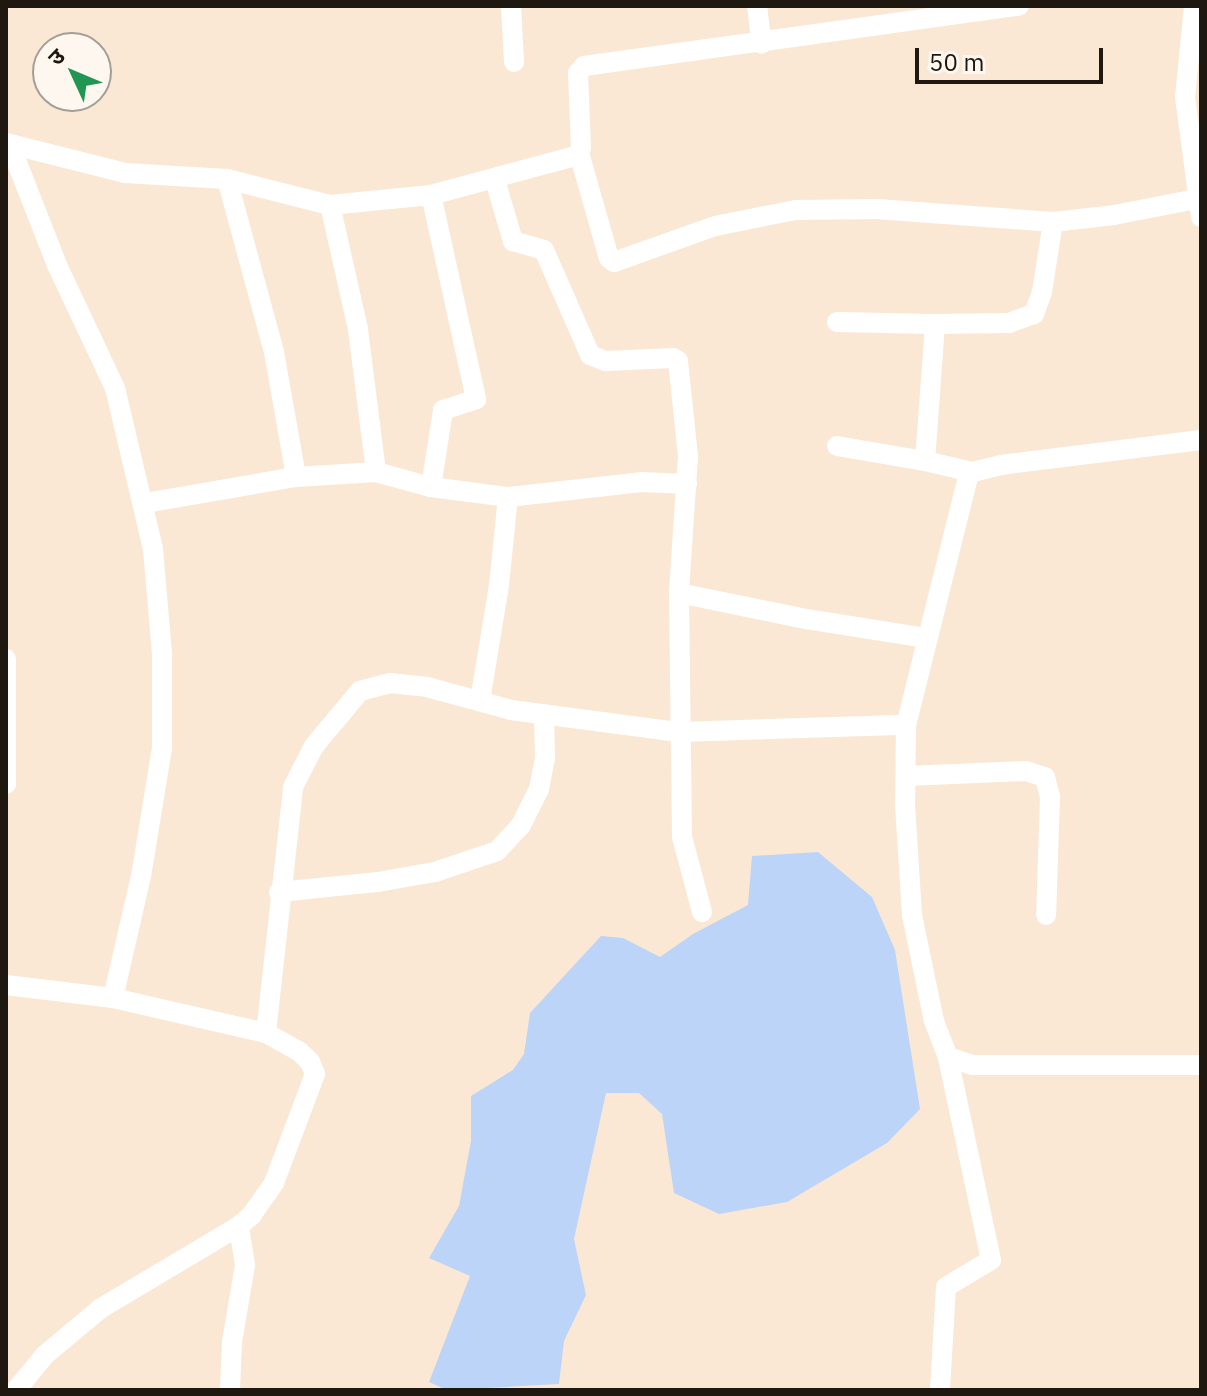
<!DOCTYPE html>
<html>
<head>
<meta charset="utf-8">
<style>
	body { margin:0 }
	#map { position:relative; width:1207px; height:1396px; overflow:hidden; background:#fae8d5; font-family:"IBM Plex Sans","Noto Sans Devanagari",sans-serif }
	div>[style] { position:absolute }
	.water>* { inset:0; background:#bbd4f8 }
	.minor>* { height:20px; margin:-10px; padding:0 10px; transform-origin:10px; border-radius:10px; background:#fff }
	span { translate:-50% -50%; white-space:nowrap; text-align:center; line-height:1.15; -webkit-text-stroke:6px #fef7f0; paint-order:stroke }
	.frame { position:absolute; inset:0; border:8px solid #1e1811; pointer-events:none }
	.north { position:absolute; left:32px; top:32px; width:80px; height:80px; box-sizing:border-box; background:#fef7f0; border:2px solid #a49e97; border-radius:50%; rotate:314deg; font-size:22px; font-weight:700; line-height:32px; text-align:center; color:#1e1811 }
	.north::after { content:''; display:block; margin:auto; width:28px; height:36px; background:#219652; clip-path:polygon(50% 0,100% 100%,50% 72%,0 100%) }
	.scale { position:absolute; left:915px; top:48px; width:188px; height:36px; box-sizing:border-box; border:4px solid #1e1811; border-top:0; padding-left:10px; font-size:24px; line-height:28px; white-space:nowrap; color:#1e1811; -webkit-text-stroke:6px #fef7f0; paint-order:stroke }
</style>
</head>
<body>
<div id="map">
	<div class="water">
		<div style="clip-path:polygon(818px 852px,872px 897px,895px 950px,920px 1109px,887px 1143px,787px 1202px,719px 1214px,674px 1193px,662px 1114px,639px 1093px,606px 1093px,574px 1239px,586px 1295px,564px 1341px,559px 1384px,447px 1390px,429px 1382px,470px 1276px,429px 1258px,459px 1206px,471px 1141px,471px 1096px,513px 1070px,524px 1054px,530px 1013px,601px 936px,623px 938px,660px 957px,693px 934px,748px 905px,752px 856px)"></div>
	</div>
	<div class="minor">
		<div style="left:511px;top:6px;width:56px;rotate:86.9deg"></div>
		<div style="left:757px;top:6px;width:38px;rotate:83deg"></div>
		<div style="left:1194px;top:6px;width:91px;rotate:95.6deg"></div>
		<div style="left:1185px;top:97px;width:121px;rotate:82.4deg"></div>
		<div style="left:6px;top:143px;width:123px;rotate:14.1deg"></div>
		<div style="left:125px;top:173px;width:102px;rotate:3.4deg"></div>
		<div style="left:227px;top:179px;width:106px;rotate:14.2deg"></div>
		<div style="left:330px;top:205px;width:101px;rotate:-5.7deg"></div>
		<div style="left:431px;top:195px;width:150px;rotate:-15.1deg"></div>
		<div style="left:576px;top:156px;width:9px;rotate:-58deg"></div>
		<div style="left:581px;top:148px;width:75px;rotate:-92.3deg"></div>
		<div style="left:578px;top:73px;width:9px;rotate:-49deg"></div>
		<div style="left:584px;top:66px;width:439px;rotate:-7.9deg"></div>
		<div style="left:10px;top:145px;width:129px;rotate:68.6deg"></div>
		<div style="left:57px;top:265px;width:136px;rotate:64.8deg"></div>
		<div style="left:115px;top:388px;width:165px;rotate:76.7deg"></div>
		<div style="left:153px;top:549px;width:105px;rotate:85.1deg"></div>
		<div style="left:162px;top:654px;width:94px;rotate:90deg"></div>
		<div style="left:162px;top:748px;width:130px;rotate:99.3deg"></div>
		<div style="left:141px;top:876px;width:125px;rotate:102.9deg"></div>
		<div style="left:579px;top:153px;width:109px;rotate:74.1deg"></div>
		<div style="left:609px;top:258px;width:6px;rotate:39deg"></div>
		<div style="left:614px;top:262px;width:107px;rotate:-19.6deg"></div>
		<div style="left:715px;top:226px;width:82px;rotate:-11.3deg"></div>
		<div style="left:795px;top:210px;width:82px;rotate:-0.7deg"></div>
		<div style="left:877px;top:209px;width:176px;rotate:4.2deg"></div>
		<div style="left:1053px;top:222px;width:61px;rotate:-6.5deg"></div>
		<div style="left:1114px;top:215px;width:84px;rotate:-11deg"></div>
		<div style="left:227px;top:179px;width:179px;rotate:74.8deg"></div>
		<div style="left:274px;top:352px;width:127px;rotate:80deg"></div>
		<div style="left:495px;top:180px;width:64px;rotate:73.6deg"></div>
		<div style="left:513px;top:241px;width:32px;rotate:16deg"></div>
		<div style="left:544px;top:250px;width:115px;rotate:66.3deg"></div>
		<div style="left:590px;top:355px;width:17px;rotate:21deg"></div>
		<div style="left:606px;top:361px;width:67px;rotate:-2.6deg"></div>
		<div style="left:673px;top:358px;width:6px;rotate:31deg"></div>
		<div style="left:678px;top:361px;width:96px;rotate:84deg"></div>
		<div style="left:688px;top:456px;width:137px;rotate:93.8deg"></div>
		<div style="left:837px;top:322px;width:98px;rotate:1.2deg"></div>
		<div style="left:1201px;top:440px;width:202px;rotate:172.9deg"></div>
		<div style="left:1001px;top:465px;width:30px;rotate:166deg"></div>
		<div style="left:972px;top:472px;width:6px;rotate:129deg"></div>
		<div style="left:968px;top:477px;width:256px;rotate:104deg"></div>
		<div style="left:906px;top:725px;width:79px;rotate:90.7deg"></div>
		<div style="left:905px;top:804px;width:111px;rotate:86.4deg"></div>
		<div style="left:912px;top:915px;width:108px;rotate:78.3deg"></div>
		<div style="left:934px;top:1021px;width:39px;rotate:69deg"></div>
		<div style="left:948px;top:1057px;width:25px;rotate:18deg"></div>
		<div style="left:972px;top:1065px;width:229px"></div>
		<div style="left:837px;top:446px;width:89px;rotate:9.7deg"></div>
		<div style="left:376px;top:472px;width:57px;rotate:15.3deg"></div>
		<div style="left:431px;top:487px;width:78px;rotate:-81.1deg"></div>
		<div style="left:443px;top:410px;width:35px;rotate:-18deg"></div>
		<div style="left:476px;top:399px;width:209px;rotate:-102.4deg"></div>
		<div style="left:972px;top:472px;width:48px;rotate:-166.8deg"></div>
		<div style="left:925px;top:461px;width:137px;rotate:-85.8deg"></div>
		<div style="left:935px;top:324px;width:74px;rotate:-0.8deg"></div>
		<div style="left:1009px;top:323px;width:27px;rotate:-20deg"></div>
		<div style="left:1034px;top:314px;width:23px;rotate:-70deg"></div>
		<div style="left:1042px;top:292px;width:71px;rotate:-81.1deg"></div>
		<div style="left:431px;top:487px;width:78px;rotate:7.4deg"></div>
		<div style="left:508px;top:497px;width:134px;rotate:-6.4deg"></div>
		<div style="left:641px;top:482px;width:46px;rotate:2.5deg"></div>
		<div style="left:145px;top:503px;width:153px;rotate:-9.8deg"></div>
		<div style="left:296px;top:477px;width:80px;rotate:-3.6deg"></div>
		<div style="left:376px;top:472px;width:144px;rotate:-97.2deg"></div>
		<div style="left:358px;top:329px;width:127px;rotate:-102.7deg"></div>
		<div style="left:6px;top:659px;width:125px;rotate:90deg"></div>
		<div style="left:480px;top:701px;width:118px;rotate:-80.7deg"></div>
		<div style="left:499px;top:585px;width:88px;rotate:-84.2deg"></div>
		<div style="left:906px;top:776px;width:120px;rotate:-2.4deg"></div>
		<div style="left:1026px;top:771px;width:20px;rotate:18deg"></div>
		<div style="left:1045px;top:777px;width:21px;rotate:76deg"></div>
		<div style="left:1050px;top:797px;width:118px;rotate:91.9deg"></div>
		<div style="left:279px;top:892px;width:100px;rotate:-5.8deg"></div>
		<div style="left:378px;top:882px;width:58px;rotate:-10deg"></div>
		<div style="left:435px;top:872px;width:65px;rotate:-18.7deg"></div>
		<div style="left:497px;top:851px;width:35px;rotate:-47deg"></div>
		<div style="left:521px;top:825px;width:40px;rotate:-63.4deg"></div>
		<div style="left:539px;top:789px;width:31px;rotate:-79deg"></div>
		<div style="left:545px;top:759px;width:45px;rotate:-91.3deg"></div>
		<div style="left:702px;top:912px;width:78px;rotate:-104.9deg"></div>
		<div style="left:682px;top:837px;width:244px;rotate:-90.7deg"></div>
		<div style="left:679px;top:593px;width:130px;rotate:11.6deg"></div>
		<div style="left:806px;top:619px;width:121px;rotate:9deg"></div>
		<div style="left:6px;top:985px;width:108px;rotate:6.9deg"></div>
		<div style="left:113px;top:998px;width:157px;rotate:12.9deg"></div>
		<div style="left:266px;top:1033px;width:38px;rotate:29deg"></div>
		<div style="left:299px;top:1051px;width:16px;rotate:45deg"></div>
		<div style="left:310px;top:1062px;width:13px;rotate:67deg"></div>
		<div style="left:315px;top:1074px;width:116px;rotate:110.6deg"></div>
		<div style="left:274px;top:1183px;width:39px;rotate:125deg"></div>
		<div style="left:252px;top:1215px;width:17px;rotate:140deg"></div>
		<div style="left:239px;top:1226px;width:162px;rotate:149.2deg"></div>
		<div style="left:100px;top:1309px;width:72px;rotate:140.1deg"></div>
		<div style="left:45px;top:1355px;width:45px;rotate:129.6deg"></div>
		<div style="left:266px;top:1033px;width:247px;rotate:-83.7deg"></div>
		<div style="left:293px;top:787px;width:46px;rotate:-62.9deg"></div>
		<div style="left:314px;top:746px;width:72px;rotate:-50.1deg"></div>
		<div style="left:360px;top:691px;width:31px;rotate:-15deg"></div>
		<div style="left:390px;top:683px;width:37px;rotate:6deg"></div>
		<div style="left:427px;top:687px;width:87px;rotate:15.3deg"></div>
		<div style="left:511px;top:710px;width:168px;rotate:7.5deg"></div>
		<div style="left:678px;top:732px;width:228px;rotate:-1.8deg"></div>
		<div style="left:230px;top:1390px;width:48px;rotate:-87.6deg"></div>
		<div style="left:232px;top:1342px;width:78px;rotate:-80.4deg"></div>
		<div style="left:245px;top:1265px;width:39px;rotate:-99deg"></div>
		<div style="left:940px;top:1390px;width:103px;rotate:-86.7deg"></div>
		<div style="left:946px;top:1287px;width:52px;rotate:-31deg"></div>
		<div style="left:991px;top:1260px;width:208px;rotate:-102deg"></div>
	</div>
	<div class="frame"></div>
	<div class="north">उ</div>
	<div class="scale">50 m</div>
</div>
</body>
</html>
